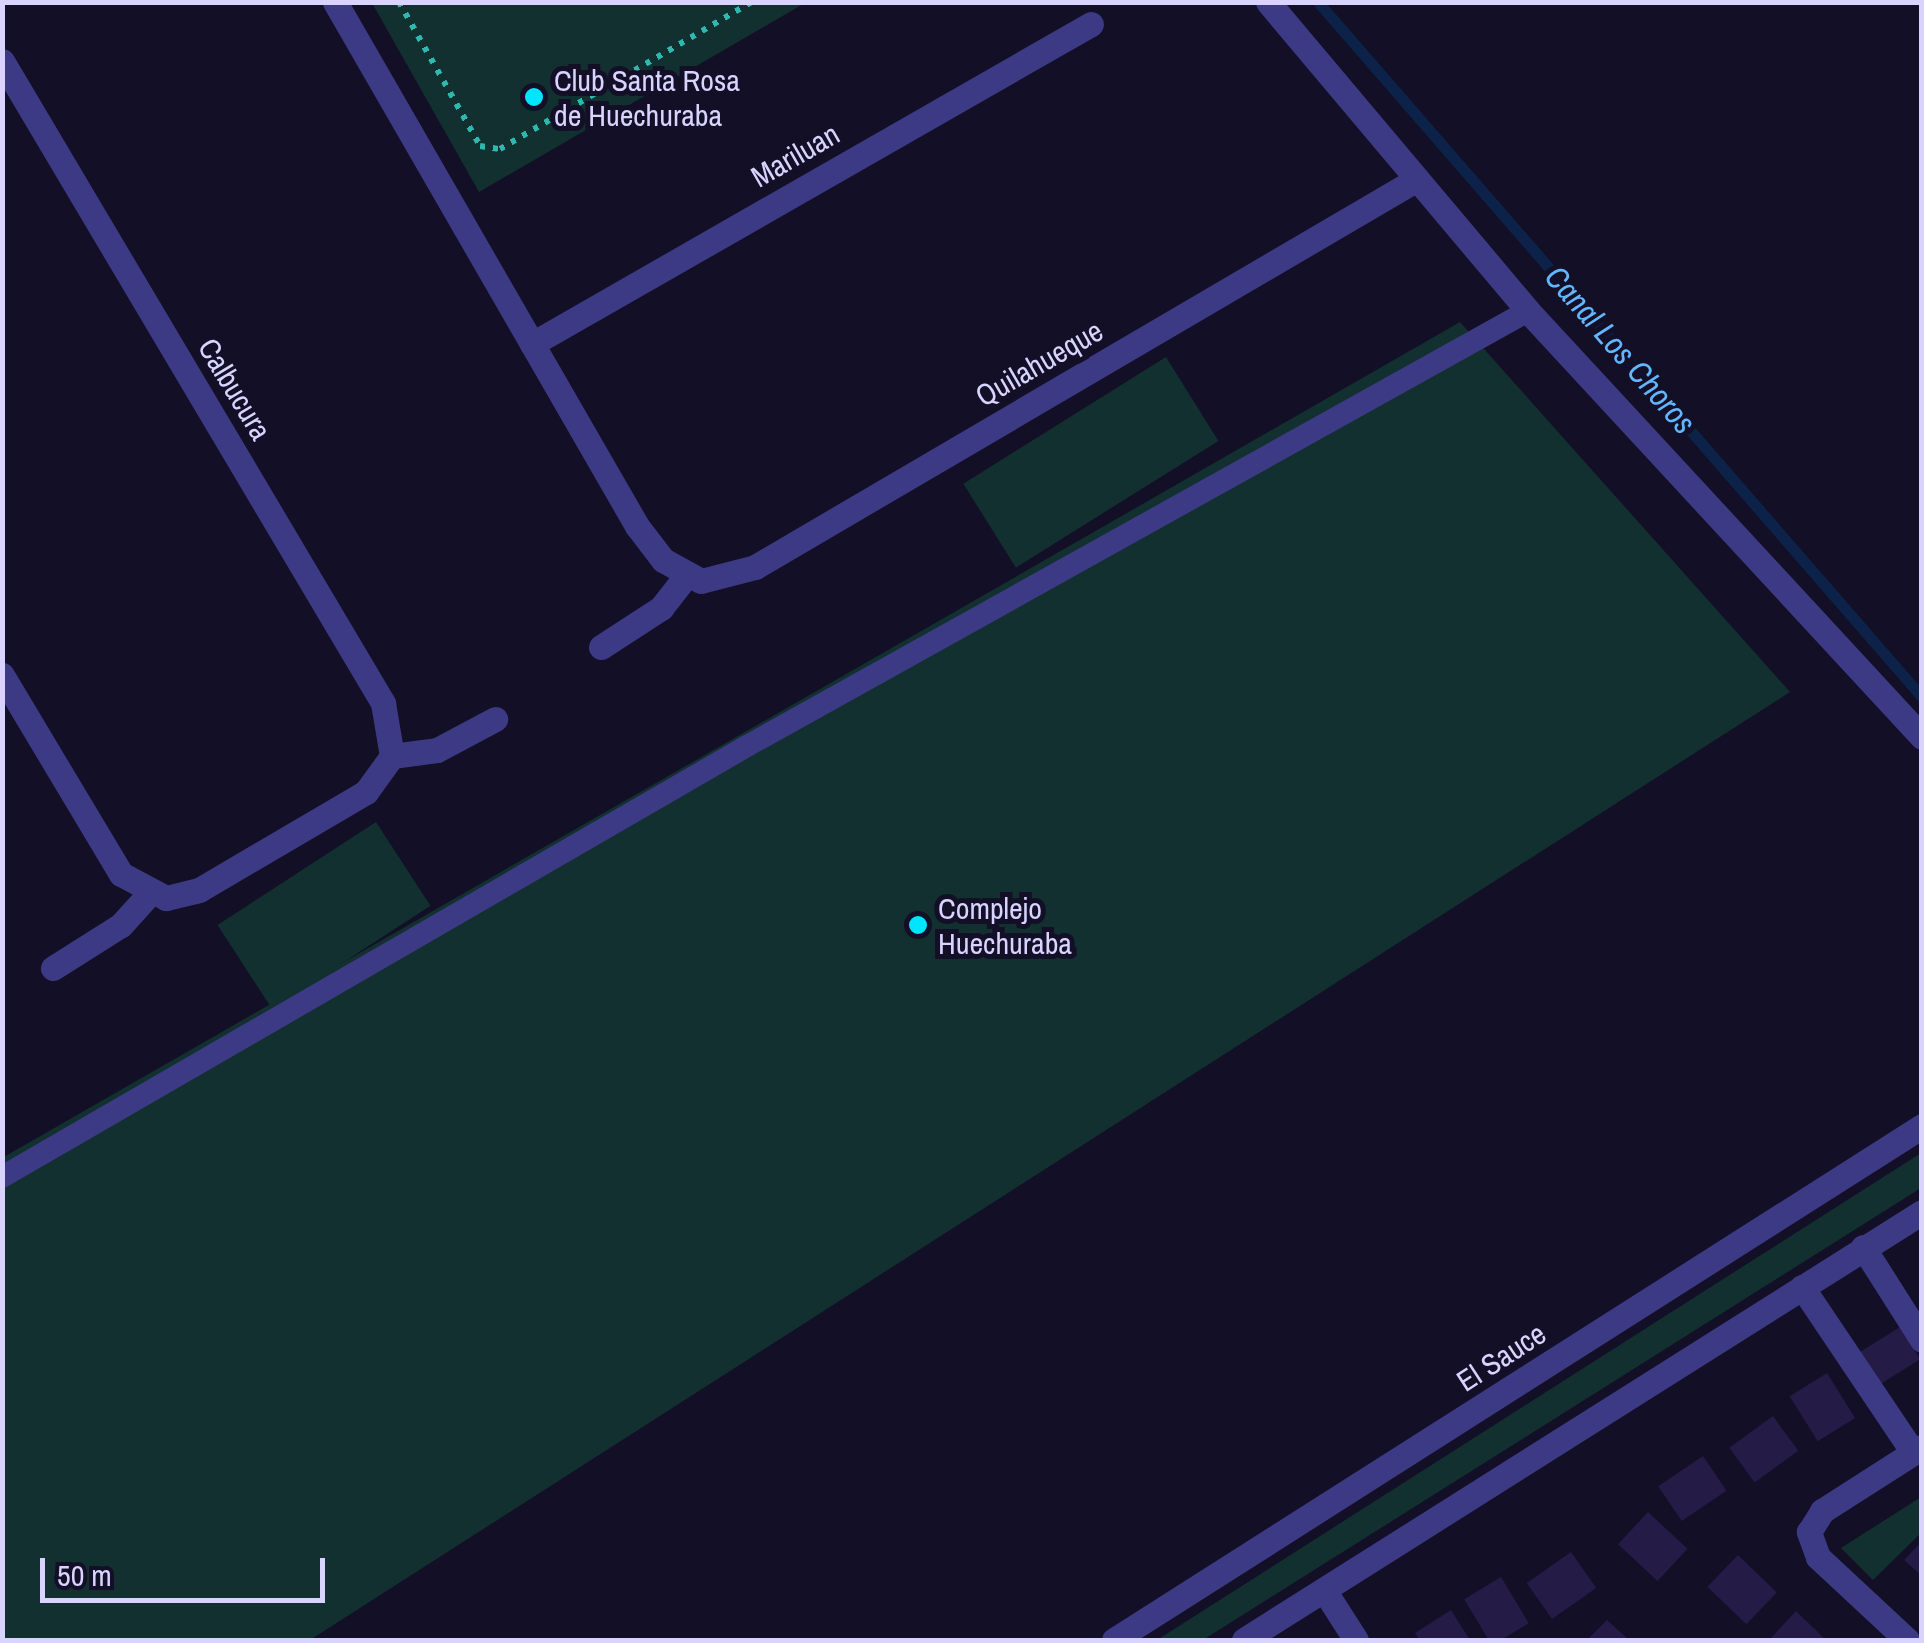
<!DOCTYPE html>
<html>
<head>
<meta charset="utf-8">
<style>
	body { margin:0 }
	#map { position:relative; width:1924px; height:1643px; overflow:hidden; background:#130f26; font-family:"Archivo Narrow",sans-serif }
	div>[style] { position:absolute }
	.green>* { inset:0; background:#12302f; transform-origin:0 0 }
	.stream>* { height:11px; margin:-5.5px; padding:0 5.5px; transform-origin:5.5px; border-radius:5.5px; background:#0c2248 }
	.building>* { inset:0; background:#241b47; transform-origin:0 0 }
	.path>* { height:6px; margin-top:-3px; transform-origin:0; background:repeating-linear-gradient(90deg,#2fb8b0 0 5px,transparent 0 13px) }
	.service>* { height:22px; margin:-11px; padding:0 11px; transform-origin:11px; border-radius:11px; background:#3d3a85 }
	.minor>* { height:25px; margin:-12.5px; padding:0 12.5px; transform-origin:12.5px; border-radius:12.5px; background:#3d3a85 }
	.tertiary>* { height:25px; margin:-12.5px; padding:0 12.5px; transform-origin:12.5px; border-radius:12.5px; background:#3d3a85 }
	.dots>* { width:28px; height:28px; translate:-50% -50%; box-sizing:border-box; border:5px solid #130f26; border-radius:50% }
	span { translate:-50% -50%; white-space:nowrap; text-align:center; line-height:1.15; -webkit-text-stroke:10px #130f26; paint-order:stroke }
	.poi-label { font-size:30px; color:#d9d4ff }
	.left { translate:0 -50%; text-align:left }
	.street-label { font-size:30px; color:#d9d4ff }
	.water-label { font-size:32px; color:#62b6ff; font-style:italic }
	.frame { position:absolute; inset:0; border:5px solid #d9d4ff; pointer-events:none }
	.scale { position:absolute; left:40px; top:1558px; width:285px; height:45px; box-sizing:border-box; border:5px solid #d9d4ff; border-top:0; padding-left:12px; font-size:30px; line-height:35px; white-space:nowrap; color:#d9d4ff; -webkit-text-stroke:8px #130f26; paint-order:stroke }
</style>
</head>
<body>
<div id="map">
	<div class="green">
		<div style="clip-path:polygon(372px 3px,805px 3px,479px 192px)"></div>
		<div style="clip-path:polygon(1460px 322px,1790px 692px,310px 1640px,3px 1640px,2px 1158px)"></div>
		<div style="left:1166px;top:357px;width:99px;height:239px;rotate:58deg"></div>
		<div style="left:376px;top:822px;width:100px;height:189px;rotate:57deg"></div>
		<div style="clip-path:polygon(1921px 1153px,1921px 1188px,1203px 1640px,1157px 1640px)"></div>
		<div style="clip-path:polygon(1921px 1497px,1921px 1533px,1873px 1580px,1841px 1548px)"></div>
	</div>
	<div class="stream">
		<div style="left:1318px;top:2px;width:921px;rotate:49.01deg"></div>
	</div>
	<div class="building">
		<div style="left:1900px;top:1327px;width:38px;height:50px;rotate:58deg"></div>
		<div style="left:1827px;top:1373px;width:53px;height:44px;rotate:58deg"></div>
		<div style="left:1773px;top:1416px;width:43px;height:54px;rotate:54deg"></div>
		<div style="left:1703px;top:1456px;width:42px;height:54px;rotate:56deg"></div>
		<div style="left:1648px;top:1512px;width:54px;height:44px;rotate:43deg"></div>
		<div style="clip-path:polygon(1922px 1541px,1922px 1576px,1904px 1560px)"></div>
		<div style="left:1571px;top:1552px;width:44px;height:54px;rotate:55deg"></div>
		<div style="left:1738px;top:1555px;width:54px;height:44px;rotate:44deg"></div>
		<div style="left:1501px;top:1577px;width:54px;height:43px;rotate:59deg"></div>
		<div style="clip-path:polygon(1451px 1610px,1470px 1640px,1420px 1640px,1415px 1633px)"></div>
		<div style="clip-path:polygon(1796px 1611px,1826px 1640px,1769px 1640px)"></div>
		<div style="clip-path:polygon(1607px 1620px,1629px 1640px,1587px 1640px)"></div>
	</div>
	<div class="path">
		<div style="left:399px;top:2px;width:165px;rotate:60.6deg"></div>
		<div style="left:480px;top:146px;width:20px;rotate:9deg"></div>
		<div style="left:500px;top:149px;width:292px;rotate:-30.3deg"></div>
	</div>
	<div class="service">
		<div style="left:2px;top:1177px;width:861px;rotate:-30.05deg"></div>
		<div style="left:747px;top:746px;width:894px;rotate:-29.12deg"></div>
	</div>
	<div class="minor">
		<div style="left:335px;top:2px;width:605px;rotate:60.04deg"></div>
		<div style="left:637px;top:526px;width:43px;rotate:52.6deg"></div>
		<div style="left:663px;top:560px;width:43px;rotate:28.9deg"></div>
		<div style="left:701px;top:581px;width:56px;rotate:-14.5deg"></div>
		<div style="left:755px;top:567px;width:767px;rotate:-30.37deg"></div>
		<div style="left:2px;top:61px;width:747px;rotate:59.31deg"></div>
		<div style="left:383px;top:703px;width:54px;rotate:80.4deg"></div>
		<div style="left:392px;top:756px;width:44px;rotate:125.8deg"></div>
		<div style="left:366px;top:792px;width:194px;rotate:149.6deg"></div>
		<div style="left:199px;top:890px;width:34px;rotate:166deg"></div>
		<div style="left:166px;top:898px;width:51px;rotate:-151.9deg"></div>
		<div style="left:121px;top:874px;width:232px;rotate:-120.9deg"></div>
		<div style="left:532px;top:344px;width:644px;rotate:-29.79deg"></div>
		<div style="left:601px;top:647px;width:72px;rotate:-33deg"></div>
		<div style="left:661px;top:608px;width:41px;rotate:-52deg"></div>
		<div style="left:392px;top:756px;width:45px;rotate:-7.6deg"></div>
		<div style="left:437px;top:750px;width:66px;rotate:-28.1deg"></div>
		<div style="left:53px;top:968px;width:80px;rotate:-32.3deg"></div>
		<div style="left:121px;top:925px;width:42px;rotate:-47.9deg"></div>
		<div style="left:1863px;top:1247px;width:110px;rotate:57.6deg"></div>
		<div style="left:1802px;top:1287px;width:199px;rotate:56.1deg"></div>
		<div style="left:1324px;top:1590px;width:59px;rotate:57.4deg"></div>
		<div style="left:1907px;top:1640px;width:122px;rotate:-137deg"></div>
		<div style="left:1818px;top:1557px;width:27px;rotate:-110deg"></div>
		<div style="left:1809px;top:1532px;width:25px;rotate:-58deg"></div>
		<div style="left:1822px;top:1511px;width:119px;rotate:-32.6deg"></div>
	</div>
	<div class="tertiary">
		<div style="left:1268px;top:2px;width:404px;rotate:49.9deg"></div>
		<div style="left:1528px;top:311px;width:580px;rotate:47.23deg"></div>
		<div style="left:1114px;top:1640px;width:958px;rotate:-32.46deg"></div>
		<div style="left:1244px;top:1640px;width:802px;rotate:-32.26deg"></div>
	</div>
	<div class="dots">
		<div style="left:534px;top:97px;background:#00e5ff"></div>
		<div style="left:918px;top:925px;background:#00e5ff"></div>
	</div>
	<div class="poi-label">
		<span class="left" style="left:554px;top:97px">Club Santa Rosa<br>de Huechuraba</span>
		<span class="left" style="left:938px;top:925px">Complejo<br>Huechuraba</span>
	</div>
	<div class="street-label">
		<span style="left:795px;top:155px;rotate:-30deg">Mariluan</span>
		<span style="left:1039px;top:363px;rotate:-30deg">Quilahueque</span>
		<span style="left:235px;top:389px;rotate:59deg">Calbucura</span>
		<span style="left:1501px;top:1357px;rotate:-33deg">El Sauce</span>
	</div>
	<div class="water-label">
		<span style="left:1620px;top:350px;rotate:49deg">Canal Los Choros</span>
	</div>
	<div class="frame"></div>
	<div class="scale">50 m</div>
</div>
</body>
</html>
